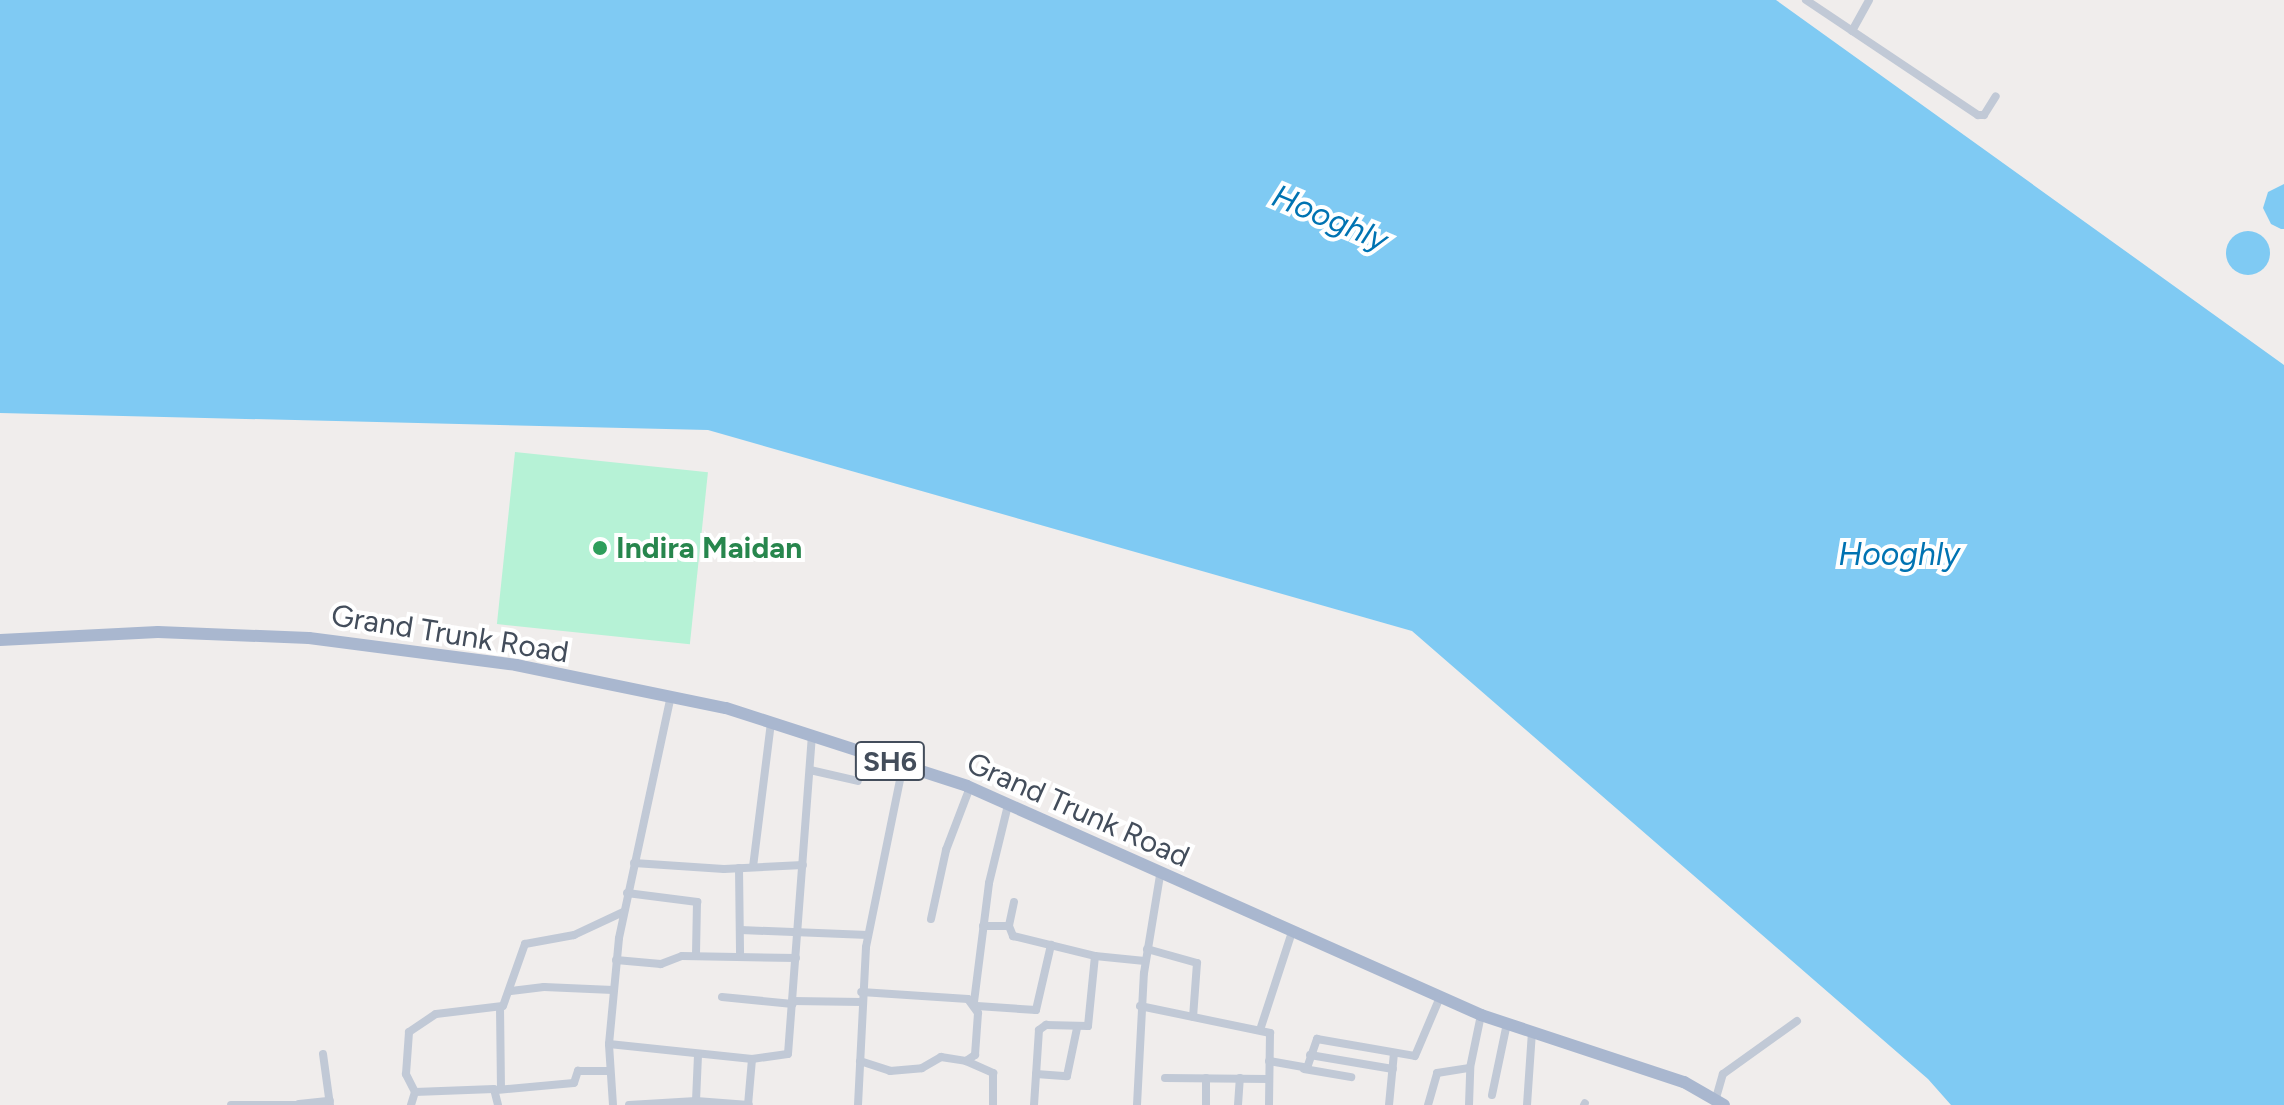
<!DOCTYPE html>
<html>
<head>
<meta charset="utf-8">
<style>
	body { margin:0 }
	#map { position:relative; width:2284px; height:1105px; overflow:hidden; background:#f0edec; font-family:Figtree,sans-serif }
	div>[style] { position:absolute }
	.green>* { inset:0; background:#b6f2d6; transform-origin:0 0 }
	.water>* { inset:0; background:#7fcaf3 }
	.round { border-radius:50% }
	.street>* { height:8px; margin:-4px; padding:0 4px; transform-origin:4px; border-radius:4px; background:#c1c9d6 }
	.primary>* { height:12px; margin:-6px; padding:0 6px; transform-origin:6px; border-radius:6px; background:#a9b7cf }
	.dots>* { width:22px; height:22px; translate:-50% -50%; box-sizing:border-box; border:4px solid #fff; border-radius:50% }
	span { translate:-50% -50%; white-space:nowrap; text-align:center; line-height:1.15; -webkit-text-stroke:8px #fff; paint-order:stroke }
	.shield-label span { padding:2px 6px; background:#fff; border:2px solid; border-radius:6px; -webkit-text-stroke-width:0 }
	.shield-label { font-size:28px; color:#434d5b; font-weight:700 }
	.leisure-label { font-size:30px; color:#27864d; font-weight:700 }
	.left { translate:0 -50%; text-align:left }
	.street-label { font-size:30px; color:#434d5b }
	.water-label { font-size:32px; color:#0073b2; font-style:italic }
</style>
</head>
<body>
<div id="map">
	<div class="green">
		<div style="left:515px;top:452px;width:194px;height:173px;rotate:6deg"></div>
	</div>
	<div class="water">
		<div style="clip-path:polygon(0 0,1776px 0,2284px 365px,2284px 1105px,1951px 1105px,1928px 1079px,1412px 631px,708px 430px,0 413px)"></div>
		<div style="clip-path:polygon(2284px 184px,2284px 229px,2281px 229px,2271px 224px,2263px 208px,2268px 192px)"></div>
		<div class="round" style="left:2226px;top:231px;width:44px;height:44px"></div>
	</div>
	<div class="street">
		<div style="left:1806px;top:0;width:207px;rotate:33.8deg"></div>
		<div style="left:1978px;top:115px;width:6px"></div>
		<div style="left:1984px;top:115px;width:22px;rotate:-58deg"></div>
		<div style="left:1852px;top:31px;width:35px;rotate:-61deg"></div>
		<div style="left:810px;top:770px;width:49px;rotate:12.9deg"></div>
		<div style="left:634px;top:863px;width:90px;rotate:3.8deg"></div>
		<div style="left:724px;top:869px;width:79px;rotate:-2.9deg"></div>
		<div style="left:753px;top:867px;width:145px;rotate:-82.9deg"></div>
		<div style="left:739px;top:868px;width:88px;rotate:89.3deg"></div>
		<div style="left:627px;top:893px;width:71px;rotate:7.3deg"></div>
		<div style="left:697px;top:902px;width:54px;rotate:91.1deg"></div>
		<div style="left:1014px;top:902px;width:25px;rotate:102deg"></div>
		<div style="left:1009px;top:926px;width:11px;rotate:68deg"></div>
		<div style="left:1013px;top:936px;width:84px;rotate:13.7deg"></div>
		<div style="left:931px;top:919px;width:71px;rotate:-77.7deg"></div>
		<div style="left:946px;top:850px;width:67px;rotate:-69.1deg"></div>
		<div style="left:983px;top:926px;width:26px"></div>
		<div style="left:741px;top:930px;width:127px;rotate:2.3deg"></div>
		<div style="left:1147px;top:949px;width:52px;rotate:15.6deg"></div>
		<div style="left:1197px;top:963px;width:54px;rotate:94.2deg"></div>
		<div style="left:616px;top:960px;width:45px;rotate:5.1deg"></div>
		<div style="left:661px;top:964px;width:22px;rotate:-21deg"></div>
		<div style="left:682px;top:956px;width:114px;rotate:1deg"></div>
		<div style="left:511px;top:991px;width:33px;rotate:-7deg"></div>
		<div style="left:544px;top:987px;width:69px;rotate:2.5deg"></div>
		<div style="left:722px;top:997px;width:71px;rotate:5.6deg"></div>
		<div style="left:793px;top:1001px;width:69px;rotate:0.8deg"></div>
		<div style="left:974px;top:1002px;width:120px;rotate:-82.8deg"></div>
		<div style="left:989px;top:883px;width:80px;rotate:-76.3deg"></div>
		<div style="left:977px;top:1006px;width:59px;rotate:3.9deg"></div>
		<div style="left:1036px;top:1010px;width:67px;rotate:-77deg"></div>
		<div style="left:1140px;top:1006px;width:133px;rotate:11.7deg"></div>
		<div style="left:1270px;top:1033px;width:72px;rotate:90.8deg"></div>
		<div style="left:500px;top:1007px;width:80px;rotate:89.3deg"></div>
		<div style="left:1260px;top:1030px;width:103px;rotate:-71.9deg"></div>
		<div style="left:609px;top:1044px;width:144px;rotate:6deg"></div>
		<div style="left:752px;top:1059px;width:36px;rotate:-8deg"></div>
		<div style="left:788px;top:1054px;width:319px;rotate:-85.7deg"></div>
		<div style="left:323px;top:1054px;width:51px;rotate:82.2deg"></div>
		<div style="left:1310px;top:1055px;width:84px;rotate:9.6deg"></div>
		<div style="left:860px;top:1061px;width:32px;rotate:18deg"></div>
		<div style="left:890px;top:1071px;width:32px;rotate:-5deg"></div>
		<div style="left:922px;top:1068px;width:22px;rotate:-30deg"></div>
		<div style="left:941px;top:1057px;width:25px;rotate:9deg"></div>
		<div style="left:966px;top:1061px;width:11px;rotate:-34deg"></div>
		<div style="left:975px;top:1055px;width:42px;rotate:-85.9deg"></div>
		<div style="left:978px;top:1013px;width:17px;rotate:-126deg"></div>
		<div style="left:968px;top:999px;width:107px;rotate:-176.3deg"></div>
		<div style="left:966px;top:1061px;width:30px;rotate:24deg"></div>
		<div style="left:993px;top:1073px;width:32px;rotate:90deg"></div>
		<div style="left:1269px;top:1061px;width:39px;rotate:10deg"></div>
		<div style="left:1307px;top:1068px;width:31px;rotate:-71deg"></div>
		<div style="left:1317px;top:1039px;width:99px;rotate:9.8deg"></div>
		<div style="left:1415px;top:1056px;width:64px;rotate:-67deg"></div>
		<div style="left:1304px;top:1069px;width:48px;rotate:9.7deg"></div>
		<div style="left:1036px;top:1074px;width:31px;rotate:4deg"></div>
		<div style="left:1067px;top:1076px;width:49px;rotate:-78.2deg"></div>
		<div style="left:1165px;top:1078px;width:103px;rotate:0.6deg"></div>
		<div style="left:497px;top:1090px;width:77px;rotate:-5.2deg"></div>
		<div style="left:574px;top:1083px;width:13px;rotate:-72deg"></div>
		<div style="left:578px;top:1071px;width:31px"></div>
		<div style="left:1492px;top:1095px;width:74px;rotate:-78.2deg"></div>
		<div style="left:1716px;top:1098px;width:25px;rotate:-74deg"></div>
		<div style="left:1723px;top:1074px;width:91px;rotate:-35.6deg"></div>
		<div style="left:696px;top:1101px;width:46px;rotate:-87.5deg"></div>
		<div style="left:299px;top:1104px;width:31px;rotate:-6deg"></div>
		<div style="left:231px;top:1105px;width:68px"></div>
		<div style="left:411px;top:1105px;width:14px;rotate:-73deg"></div>
		<div style="left:498px;top:1105px;width:16px;rotate:-104deg"></div>
		<div style="left:494px;top:1089px;width:79px;rotate:177.8deg"></div>
		<div style="left:415px;top:1092px;width:20px;rotate:-117deg"></div>
		<div style="left:406px;top:1074px;width:42px;rotate:-85.9deg"></div>
		<div style="left:409px;top:1032px;width:32px;rotate:-34deg"></div>
		<div style="left:436px;top:1014px;width:67px;rotate:-6.8deg"></div>
		<div style="left:503px;top:1006px;width:66px;rotate:-70.5deg"></div>
		<div style="left:525px;top:944px;width:50px;rotate:-10.4deg"></div>
		<div style="left:574px;top:935px;width:54px;rotate:-25.1deg"></div>
		<div style="left:613px;top:1105px;width:61px;rotate:-93.8deg"></div>
		<div style="left:609px;top:1044px;width:106px;rotate:-84.6deg"></div>
		<div style="left:619px;top:938px;width:243px;rotate:-77.9deg"></div>
		<div style="left:629px;top:1105px;width:67px;rotate:-3.4deg"></div>
		<div style="left:696px;top:1101px;width:53px;rotate:4.3deg"></div>
		<div style="left:748px;top:1105px;width:46px;rotate:-85deg"></div>
		<div style="left:858px;top:1105px;width:158px;rotate:-87.1deg"></div>
		<div style="left:866px;top:947px;width:186px;rotate:-78.5deg"></div>
		<div style="left:1034px;top:1105px;width:75px;rotate:-86.2deg"></div>
		<div style="left:1039px;top:1030px;width:9px;rotate:-36deg"></div>
		<div style="left:1046px;top:1025px;width:42px;rotate:1.4deg"></div>
		<div style="left:1088px;top:1026px;width:70px;rotate:-84.3deg"></div>
		<div style="left:1095px;top:956px;width:50px;rotate:5.7deg"></div>
		<div style="left:1137px;top:1105px;width:132px;rotate:-87deg"></div>
		<div style="left:1144px;top:973px;width:99px;rotate:-80.7deg"></div>
		<div style="left:1206px;top:1105px;width:27px;rotate:-90deg"></div>
		<div style="left:1238px;top:1105px;width:27px;rotate:-86deg"></div>
		<div style="left:1389px;top:1105px;width:52px;rotate:-84.5deg"></div>
		<div style="left:1428px;top:1105px;width:33px;rotate:-74deg"></div>
		<div style="left:1437px;top:1073px;width:33px;rotate:-9deg"></div>
		<div style="left:1470px;top:1068px;width:54px;rotate:-78.3deg"></div>
		<div style="left:1469px;top:1105px;width:37px;rotate:-88deg"></div>
		<div style="left:1527px;top:1105px;width:74px;rotate:-86.1deg"></div>
		<div style="left:1584px;top:1105px;width:2px;rotate:-63deg"></div>
	</div>
	<div class="primary">
		<div style="left:0;top:640px;width:158px;rotate:-2.9deg"></div>
		<div style="left:158px;top:632px;width:151px;rotate:2.3deg"></div>
		<div style="left:309px;top:638px;width:209px;rotate:7.4deg"></div>
		<div style="left:516px;top:665px;width:214px;rotate:11.6deg"></div>
		<div style="left:726px;top:708px;width:253px;rotate:17.9deg"></div>
		<div style="left:967px;top:786px;width:563px;rotate:24.01deg"></div>
		<div style="left:1481px;top:1015px;width:214px;rotate:18.3deg"></div>
		<div style="left:1684px;top:1082px;width:46px;rotate:29.9deg"></div>
	</div>
	<div class="dots">
		<div style="left:600px;top:548px;background:#2e9e5b"></div>
	</div>
	<div class="shield-label">
		<span style="left:890px;top:761px">SH6</span>
	</div>
	<div class="leisure-label">
		<span class="left" style="left:616px;top:548px">Indira Maidan</span>
	</div>
	<div class="street-label">
		<span style="left:450px;top:634px;rotate:9deg">Grand Trunk Road</span>
		<span style="left:1078px;top:810px;rotate:24deg">Grand Trunk Road</span>
	</div>
	<div class="water-label">
		<span style="left:1330px;top:218px;rotate:23deg">Hooghly</span>
		<span style="left:1899px;top:554px">Hooghly</span>
	</div>
</div>
</body>
</html>
